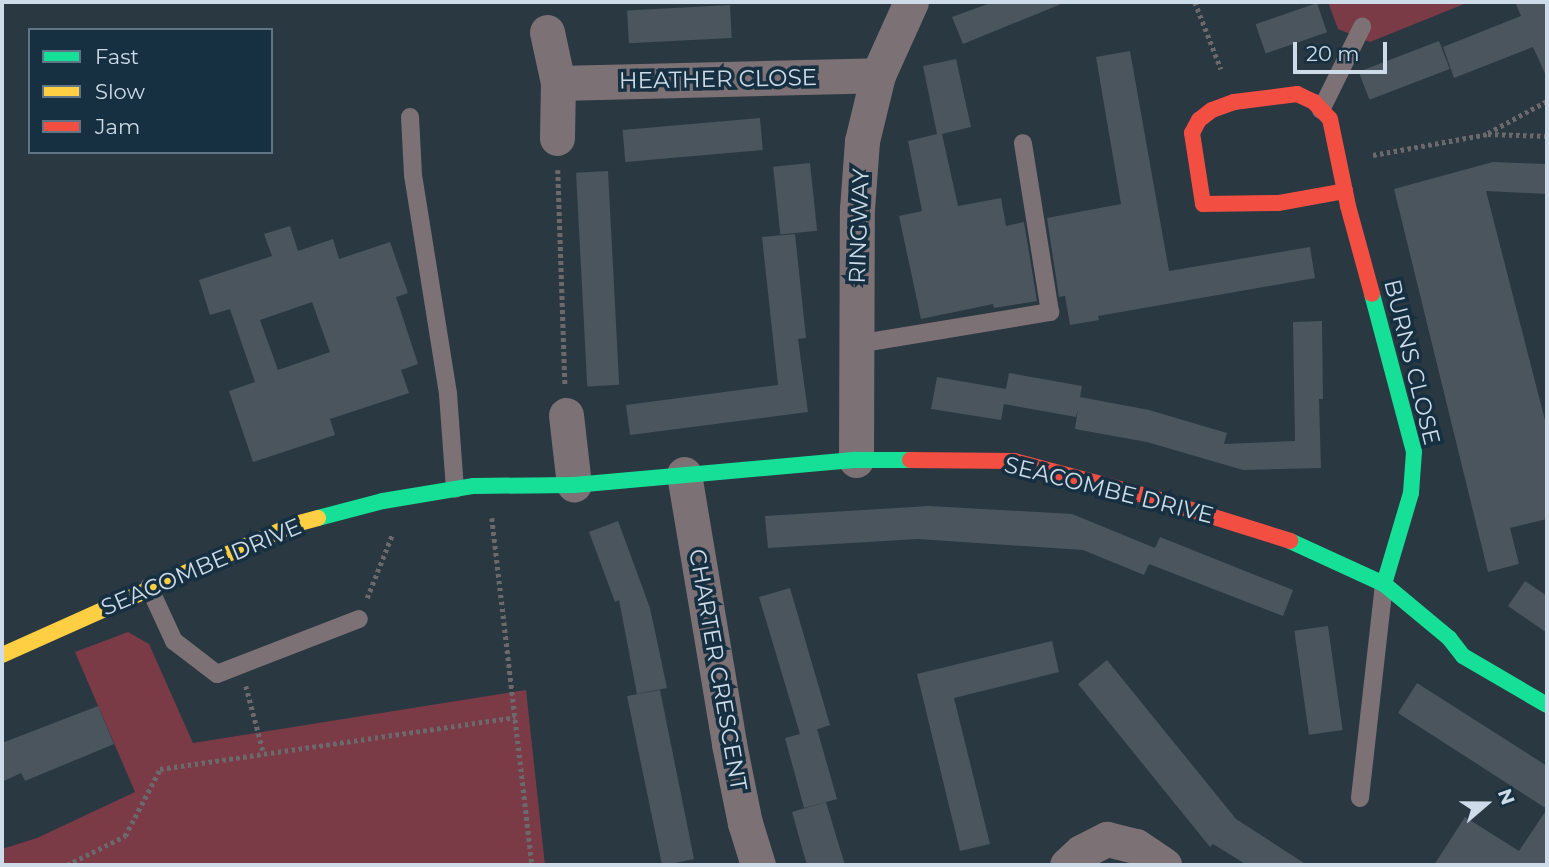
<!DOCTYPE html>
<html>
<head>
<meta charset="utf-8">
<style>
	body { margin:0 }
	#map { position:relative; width:1549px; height:867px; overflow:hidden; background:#2a3842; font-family:Montserrat,sans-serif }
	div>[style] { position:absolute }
	.green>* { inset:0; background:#7a3b47 }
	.building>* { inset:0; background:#4a555e; transform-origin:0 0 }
	.path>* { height:4.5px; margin-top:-2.25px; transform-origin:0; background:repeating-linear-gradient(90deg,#6c696d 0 3.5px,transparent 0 7px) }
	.lane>* { height:18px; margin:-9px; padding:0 9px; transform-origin:9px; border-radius:9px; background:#7c7174 }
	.street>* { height:35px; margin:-17.5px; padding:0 17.5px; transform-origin:17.5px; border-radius:17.5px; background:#7c7174 }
	.fast>* { height:16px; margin:-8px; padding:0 8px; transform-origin:8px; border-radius:8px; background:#16e098 }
	.slow>* { height:16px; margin:-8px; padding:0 8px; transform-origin:8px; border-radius:8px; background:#ffcf43 }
	.jam>* { height:16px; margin:-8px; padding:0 8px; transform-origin:8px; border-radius:8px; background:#f24e42 }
	span { translate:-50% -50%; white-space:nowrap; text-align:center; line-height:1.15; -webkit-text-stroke:7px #162f41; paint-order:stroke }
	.street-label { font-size:23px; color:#cddce8 }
	.frame { position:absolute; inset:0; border:4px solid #cddce8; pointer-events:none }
	.legend { position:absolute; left:28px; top:28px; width:245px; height:126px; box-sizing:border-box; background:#162f41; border:2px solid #5f7484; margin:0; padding:9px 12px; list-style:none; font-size:21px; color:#cddce8 }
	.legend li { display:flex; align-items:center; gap:14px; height:35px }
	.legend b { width:35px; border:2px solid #5f7484 }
	.north { position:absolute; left:1451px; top:769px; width:70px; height:70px; -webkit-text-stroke:5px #162f41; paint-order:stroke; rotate:70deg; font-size:19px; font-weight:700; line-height:28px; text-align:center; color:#cddce8 }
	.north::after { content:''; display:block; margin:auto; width:24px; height:32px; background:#cddce8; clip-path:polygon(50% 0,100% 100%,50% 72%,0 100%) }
	.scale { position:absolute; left:1293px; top:42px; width:94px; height:32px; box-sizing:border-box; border:4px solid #cddce8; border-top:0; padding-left:9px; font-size:21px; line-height:24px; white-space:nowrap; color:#cddce8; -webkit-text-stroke:5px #162f41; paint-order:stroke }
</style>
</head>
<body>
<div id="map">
	<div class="green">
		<div style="clip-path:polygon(1328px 2px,1469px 2px,1370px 42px,1338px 29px)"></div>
		<div style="clip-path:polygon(128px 632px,149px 644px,193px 743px,526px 690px,545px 865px,2px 865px,2px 849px,37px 838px,135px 792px,75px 652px)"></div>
	</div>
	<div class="building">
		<div style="clip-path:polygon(1066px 2px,963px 44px,952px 17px,993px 2px)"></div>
		<div style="clip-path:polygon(1515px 2px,1547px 2px,1547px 78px,1533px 47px,1454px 78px,1443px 47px,1521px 16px)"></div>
		<div style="left:1317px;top:3px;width:31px;height:65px;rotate:71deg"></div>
		<div style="left:730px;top:5px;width:33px;height:103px;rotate:87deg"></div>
		<div style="left:1439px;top:41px;width:30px;height:86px;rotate:69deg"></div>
		<div style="clip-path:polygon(1130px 51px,1169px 271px,1310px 247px,1315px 278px,1098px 316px,1099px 320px,1070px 325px,1065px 296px,1059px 297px,1047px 218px,1121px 204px,1096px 57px)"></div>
		<div style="clip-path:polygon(956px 59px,971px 127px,942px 134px,958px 206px,1001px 198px,1006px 226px,1024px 222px,1037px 301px,994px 308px,993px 304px,921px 319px,899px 216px,922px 211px,908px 141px,937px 134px,923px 66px)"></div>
		<div style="left:760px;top:118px;width:32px;height:138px;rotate:85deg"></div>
		<div style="clip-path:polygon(1493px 162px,1547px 164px,1547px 194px,1486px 191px,1547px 428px,1547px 519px,1510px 528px,1519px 564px,1488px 572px,1394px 189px)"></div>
		<div style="left:810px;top:163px;width:68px;height:37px;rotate:84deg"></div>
		<div style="left:608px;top:171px;width:214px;height:32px;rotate:87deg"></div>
		<div style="clip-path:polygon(evenodd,290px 226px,298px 251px,333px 239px,339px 259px,390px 242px,408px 293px,396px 297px,418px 364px,401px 370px,409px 393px,330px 419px,335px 435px,253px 462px,229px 391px,255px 382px,230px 309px,210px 315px,199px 280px,272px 256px,264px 234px,290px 226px,312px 302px,330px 352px,278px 370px,260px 320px,312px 302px)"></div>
		<div style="clip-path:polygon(795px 234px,806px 338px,798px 339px,808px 412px,630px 435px,626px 405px,778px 385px,762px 237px)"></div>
		<div style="clip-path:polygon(1322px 321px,1323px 399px,1319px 399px,1321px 468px,1243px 470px,1147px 442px,1075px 429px,1078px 409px,1076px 417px,1004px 404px,1001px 420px,931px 409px,937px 377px,1006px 389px,1009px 373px,1082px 386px,1080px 397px,1149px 410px,1227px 433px,1224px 444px,1295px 441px,1293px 322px)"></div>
		<div style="clip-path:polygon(929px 506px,1072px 514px,1155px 548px,1160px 537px,1293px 590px,1283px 616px,1149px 564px,1144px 575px,1083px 550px,918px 539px,768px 548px,765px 516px)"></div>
		<div style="clip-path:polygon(618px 521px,650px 608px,667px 688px,637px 694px,619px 600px,615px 602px,589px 532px)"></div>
		<div style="clip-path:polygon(1525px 581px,1547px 596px,1547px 633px,1508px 606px)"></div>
		<div style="clip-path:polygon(790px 588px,830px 725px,812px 731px,817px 729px,837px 799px,804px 808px,785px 738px,800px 734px,759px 597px)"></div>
		<div style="left:1328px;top:626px;width:105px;height:34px;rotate:82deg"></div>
		<div style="clip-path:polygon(1052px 641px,1059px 672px,954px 698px,990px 844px,960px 851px,917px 674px)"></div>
		<div style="clip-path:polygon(1107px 660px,1236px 819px,1307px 865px,1247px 865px,1213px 844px,1210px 847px,1078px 684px)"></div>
		<div style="clip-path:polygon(1417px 683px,1547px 766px,1547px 865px,1434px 865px,1465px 817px,1519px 851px,1547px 809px,1398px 713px)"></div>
		<div style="clip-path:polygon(660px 690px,694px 859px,665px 865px,662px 865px,627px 696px)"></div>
		<div style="clip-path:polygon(98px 706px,114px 744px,25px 781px,21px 773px,2px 782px,2px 743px)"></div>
		<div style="clip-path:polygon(826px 802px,837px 839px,845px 865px,807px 865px,802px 848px,792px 812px)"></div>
	</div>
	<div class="path">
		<div style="left:1195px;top:2px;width:72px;rotate:68.8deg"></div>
		<div style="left:1488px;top:133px;width:67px;rotate:-28.5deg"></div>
		<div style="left:1373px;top:155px;width:117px;rotate:-10.3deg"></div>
		<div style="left:1488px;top:134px;width:59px;rotate:1.9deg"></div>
		<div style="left:558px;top:170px;width:215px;rotate:88.1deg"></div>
		<div style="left:492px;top:518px;width:349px;rotate:83.4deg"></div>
		<div style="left:367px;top:598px;width:68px;rotate:-68.4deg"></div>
		<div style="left:246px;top:686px;width:70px;rotate:75.2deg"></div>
		<div style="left:67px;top:865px;width:65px;rotate:-26.6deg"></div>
		<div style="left:125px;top:836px;width:76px;rotate:-62.4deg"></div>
		<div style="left:160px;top:769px;width:359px;rotate:-8.3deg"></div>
	</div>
	<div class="lane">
		<div style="left:1321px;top:110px;width:93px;rotate:-63.7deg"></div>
		<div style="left:410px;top:117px;width:58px;rotate:87deg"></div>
		<div style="left:413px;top:175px;width:222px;rotate:80.9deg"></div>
		<div style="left:448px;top:394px;width:95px;rotate:85.8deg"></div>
		<div style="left:857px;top:344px;width:196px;rotate:-9.4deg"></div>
		<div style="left:1050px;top:312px;width:171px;rotate:-99.1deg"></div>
		<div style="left:149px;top:587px;width:60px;rotate:65.2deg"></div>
		<div style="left:174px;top:641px;width:54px;rotate:37.5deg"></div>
		<div style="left:217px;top:674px;width:152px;rotate:-21.2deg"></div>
		<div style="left:1360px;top:798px;width:215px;rotate:-83.6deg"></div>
	</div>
	<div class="street">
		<div style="left:547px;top:32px;width:52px;rotate:77.8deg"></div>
		<div style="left:557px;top:138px;width:55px;rotate:-89deg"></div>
		<div style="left:558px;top:83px;width:320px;rotate:-1.4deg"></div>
		<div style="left:566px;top:415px;width:70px;rotate:83.5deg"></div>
		<div style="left:856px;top:460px;width:251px;rotate:-89.8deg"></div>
		<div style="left:857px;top:209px;width:68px;rotate:-85.8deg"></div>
		<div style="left:862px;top:141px;width:68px;rotate:-76.4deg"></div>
		<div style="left:878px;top:75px;width:80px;rotate:-65.7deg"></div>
		<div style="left:684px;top:474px;width:274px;rotate:80.5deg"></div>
		<div style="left:729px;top:744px;width:81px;rotate:78.6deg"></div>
		<div style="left:745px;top:823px;width:44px;rotate:72.8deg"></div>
		<div style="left:1067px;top:865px;width:19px;rotate:-43deg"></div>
		<div style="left:1081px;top:852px;width:29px;rotate:-27deg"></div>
		<div style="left:1107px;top:839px;width:30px;rotate:14deg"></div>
		<div style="left:1136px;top:846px;width:34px;rotate:34deg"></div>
	</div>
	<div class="fast">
		<div style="left:1372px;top:294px;width:163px;rotate:75.1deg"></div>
		<div style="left:1414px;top:452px;width:41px;rotate:94.2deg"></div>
		<div style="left:1411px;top:493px;width:95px;rotate:106.5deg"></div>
		<div style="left:318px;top:518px;width:67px;rotate:-14.7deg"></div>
		<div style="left:383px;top:501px;width:92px;rotate:-9.4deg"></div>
		<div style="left:474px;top:486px;width:100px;rotate:-0.6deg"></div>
		<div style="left:574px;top:485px;width:283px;rotate:-5.1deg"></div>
		<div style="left:856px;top:460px;width:54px"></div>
		<div style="left:1290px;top:541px;width:103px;rotate:24.6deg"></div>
		<div style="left:1384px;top:584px;width:85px;rotate:39.7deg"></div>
		<div style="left:1449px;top:638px;width:23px;rotate:52deg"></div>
		<div style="left:1463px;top:656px;width:97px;rotate:30.3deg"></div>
	</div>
	<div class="slow">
		<div style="left:2px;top:655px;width:318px;rotate:-24.1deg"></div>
		<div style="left:292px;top:525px;width:27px;rotate:-15deg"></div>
	</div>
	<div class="jam">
		<div style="left:1345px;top:191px;width:68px;rotate:169.8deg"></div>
		<div style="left:1278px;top:203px;width:75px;rotate:179.2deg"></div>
		<div style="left:1203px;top:204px;width:72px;rotate:-98.8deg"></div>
		<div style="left:1192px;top:133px;width:15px;rotate:-62deg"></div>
		<div style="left:1199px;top:120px;width:16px;rotate:-38deg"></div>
		<div style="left:1212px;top:110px;width:23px;rotate:-20deg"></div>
		<div style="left:1234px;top:102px;width:64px;rotate:-7.2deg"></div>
		<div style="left:1297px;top:94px;width:19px;rotate:25deg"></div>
		<div style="left:1314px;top:102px;width:23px;rotate:47deg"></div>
		<div style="left:1330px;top:119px;width:89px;rotate:78.3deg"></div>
		<div style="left:1348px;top:206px;width:91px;rotate:74.7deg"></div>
		<div style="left:910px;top:460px;width:104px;rotate:0.6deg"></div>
		<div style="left:1014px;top:461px;width:141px;rotate:14.8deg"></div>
		<div style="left:1150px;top:497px;width:147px;rotate:17.4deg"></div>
	</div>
	<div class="street-label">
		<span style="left:718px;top:79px;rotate:-1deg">HEATHER CLOSE</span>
		<span style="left:859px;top:226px;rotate:-88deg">RINGWAY</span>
		<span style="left:1412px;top:362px;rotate:76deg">BURNS CLOSE</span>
		<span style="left:1109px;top:490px;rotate:14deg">SEACOMBE DRIVE</span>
		<span style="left:201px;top:567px;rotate:-23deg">SEACOMBE DRIVE</span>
		<span style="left:718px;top:670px;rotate:80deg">CHARTER CRESCENT</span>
	</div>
	<div class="frame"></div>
	<ul class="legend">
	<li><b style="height:9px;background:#16e098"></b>Fast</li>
	<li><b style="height:9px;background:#ffcf43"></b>Slow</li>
	<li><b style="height:9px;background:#f24e42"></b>Jam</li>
	</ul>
	<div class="north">N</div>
	<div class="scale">20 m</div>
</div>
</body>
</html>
